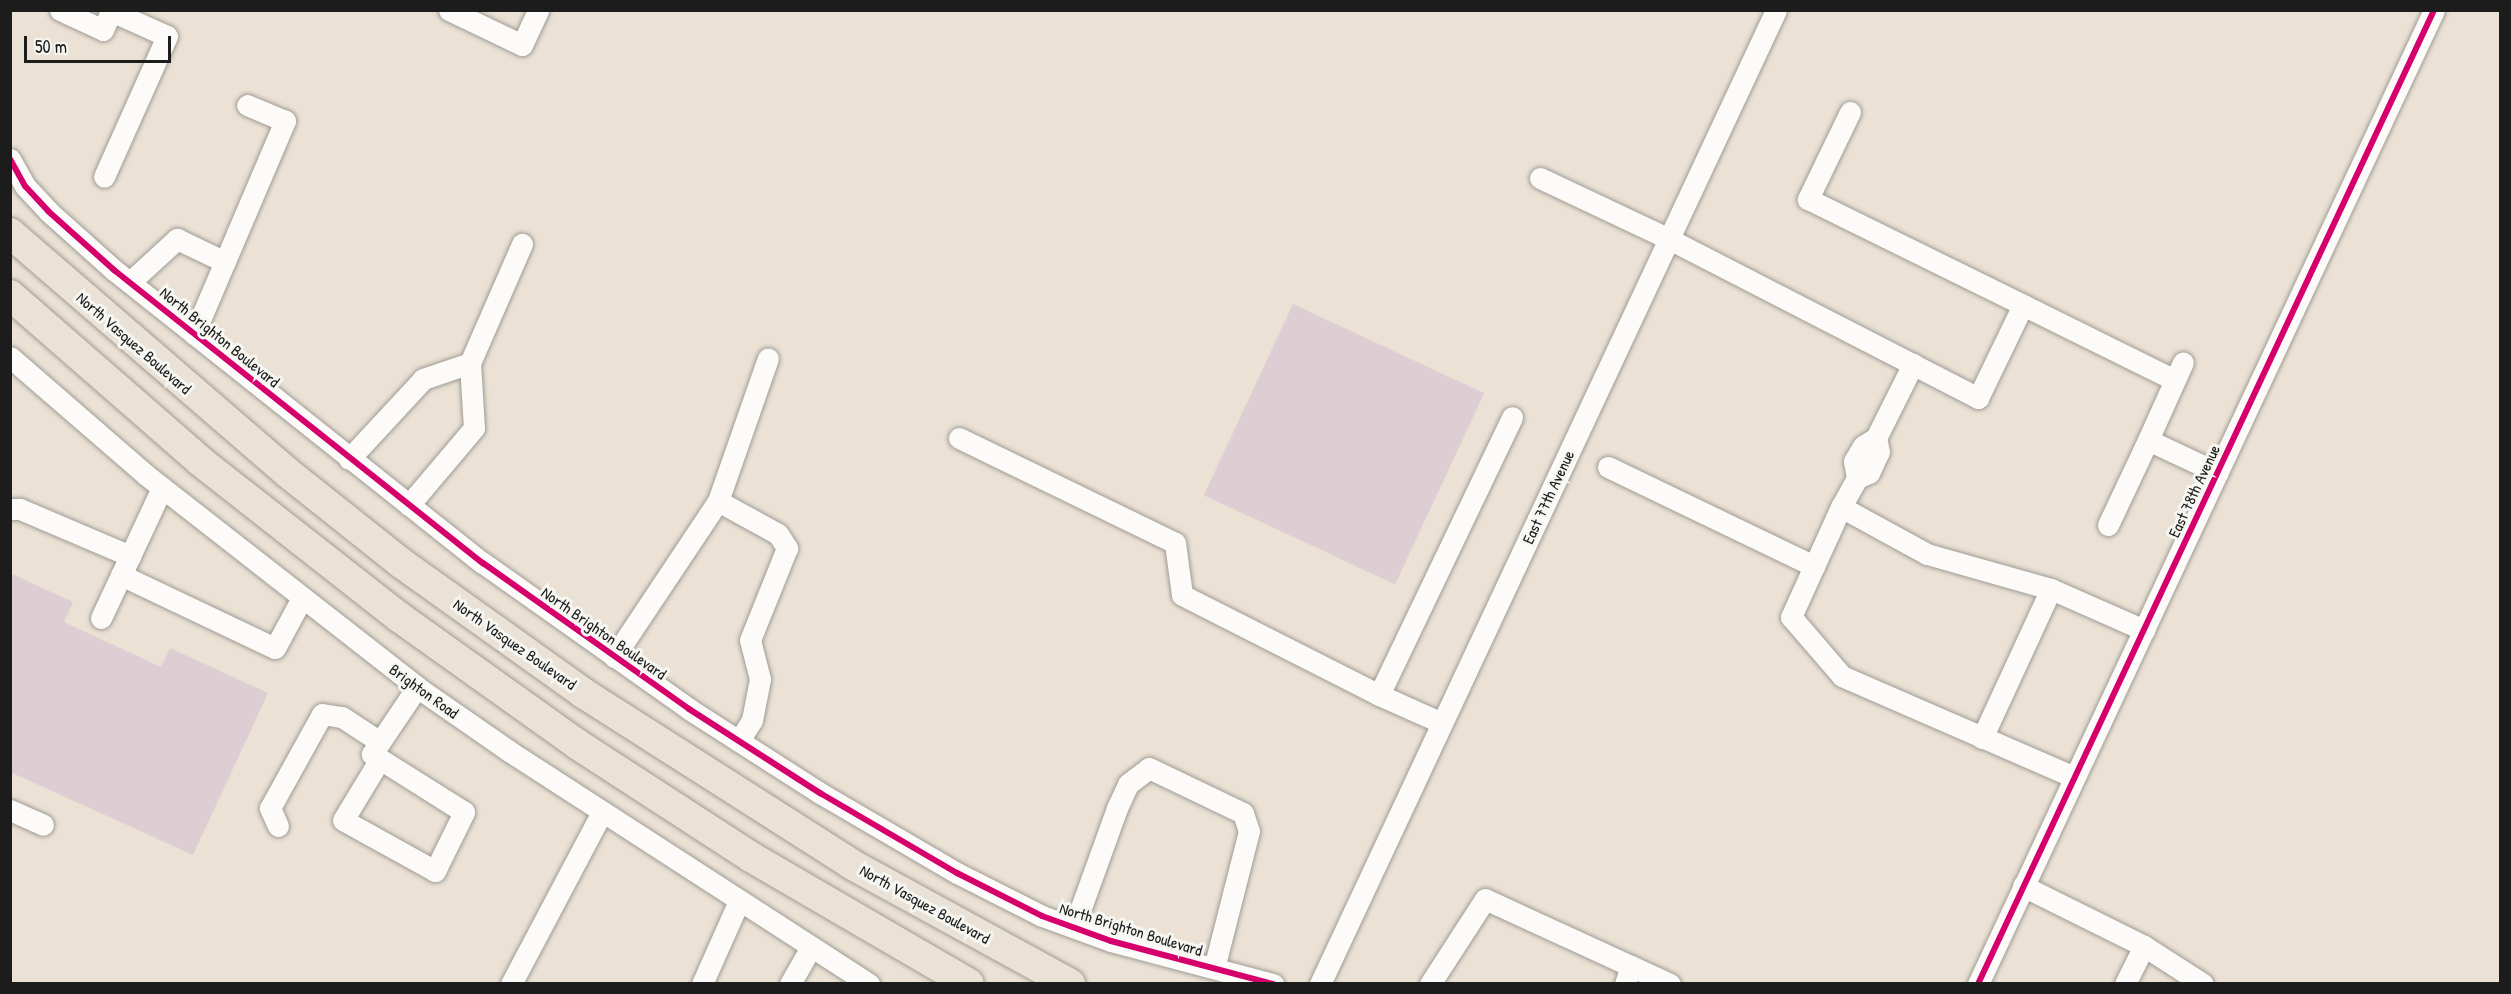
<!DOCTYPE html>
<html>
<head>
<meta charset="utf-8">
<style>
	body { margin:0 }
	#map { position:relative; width:2511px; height:994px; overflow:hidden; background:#ebe2d5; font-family:"Patrick Hand",sans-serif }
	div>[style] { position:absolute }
	.building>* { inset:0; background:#dcced2; transform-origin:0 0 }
	.roads { filter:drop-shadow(0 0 2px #a09b94) drop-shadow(0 0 2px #a09b94) }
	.minor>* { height:21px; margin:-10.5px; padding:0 10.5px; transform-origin:10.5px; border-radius:10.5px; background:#fcfbf9 }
	.highway>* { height:30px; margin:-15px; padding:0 15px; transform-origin:15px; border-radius:15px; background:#eae2d6 }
	.cycleway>* { height:6px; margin:-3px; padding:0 3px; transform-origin:3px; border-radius:3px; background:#d6006c }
	span { translate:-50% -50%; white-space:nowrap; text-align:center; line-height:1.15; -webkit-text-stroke:6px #f6f6f2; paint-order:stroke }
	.street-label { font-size:16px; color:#1c1c1c }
	.frame { position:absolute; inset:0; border:12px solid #1c1c1c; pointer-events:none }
	.scale { position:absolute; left:24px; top:36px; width:147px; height:27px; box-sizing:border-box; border:3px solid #1c1c1c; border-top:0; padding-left:8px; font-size:18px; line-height:21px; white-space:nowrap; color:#1c1c1c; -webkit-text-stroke:4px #f6f6f2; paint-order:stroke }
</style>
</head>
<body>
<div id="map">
	<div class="building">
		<div style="left:1293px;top:304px;width:211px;height:211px;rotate:25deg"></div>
		<div style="clip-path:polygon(10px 573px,73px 602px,64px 622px,161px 667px,170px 648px,268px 693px,193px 855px,10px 772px)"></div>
	</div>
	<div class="roads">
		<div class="minor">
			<div style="left:60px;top:10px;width:47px;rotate:24.9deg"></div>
			<div style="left:103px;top:30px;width:21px;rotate:-67deg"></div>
			<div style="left:111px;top:11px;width:61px;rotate:24.1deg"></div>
			<div style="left:167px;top:36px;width:154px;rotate:114.1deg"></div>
			<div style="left:449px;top:10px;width:81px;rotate:25.6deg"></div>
			<div style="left:522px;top:45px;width:38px;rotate:-65deg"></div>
			<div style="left:1850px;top:112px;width:97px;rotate:115.8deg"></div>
			<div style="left:1808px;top:199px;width:240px;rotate:26.2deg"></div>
			<div style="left:10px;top:159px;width:31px;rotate:61deg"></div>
			<div style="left:25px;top:186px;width:34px;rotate:47deg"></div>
			<div style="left:48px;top:211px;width:89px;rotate:41.8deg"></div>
			<div style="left:114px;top:270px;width:471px;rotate:38.5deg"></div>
			<div style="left:483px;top:563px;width:252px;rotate:35.3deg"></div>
			<div style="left:689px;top:709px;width:156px;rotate:32.7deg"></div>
			<div style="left:820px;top:793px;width:159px;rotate:30.3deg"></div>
			<div style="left:957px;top:873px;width:95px;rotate:26.8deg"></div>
			<div style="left:1042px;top:916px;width:73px;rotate:19.9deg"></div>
			<div style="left:1111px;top:941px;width:168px;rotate:14.9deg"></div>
			<div style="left:1540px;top:178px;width:143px;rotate:25.3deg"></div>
			<div style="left:1669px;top:239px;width:348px;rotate:27.2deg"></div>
			<div style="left:1978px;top:398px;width:103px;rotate:-64.2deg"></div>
			<div style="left:2023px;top:305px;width:169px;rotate:26.3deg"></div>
			<div style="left:130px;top:282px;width:64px;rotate:-42.5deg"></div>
			<div style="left:177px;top:239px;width:53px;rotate:25.6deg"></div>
			<div style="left:194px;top:334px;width:232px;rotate:-66.9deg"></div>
			<div style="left:285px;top:121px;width:41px;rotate:-157.2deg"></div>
			<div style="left:10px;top:357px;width:180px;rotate:40.9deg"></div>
			<div style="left:146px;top:475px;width:344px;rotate:38deg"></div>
			<div style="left:417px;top:687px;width:112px;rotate:34.8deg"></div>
			<div style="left:509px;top:751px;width:429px;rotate:32.9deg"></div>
			<div style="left:470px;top:363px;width:130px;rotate:-66.4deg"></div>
			<div style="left:959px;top:438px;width:240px;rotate:25.9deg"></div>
			<div style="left:1175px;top:543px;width:52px;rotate:82.3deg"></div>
			<div style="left:1182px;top:595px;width:221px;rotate:26.9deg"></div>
			<div style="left:2148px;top:440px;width:85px;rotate:-65.8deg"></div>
			<div style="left:349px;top:459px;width:109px;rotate:-47.2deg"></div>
			<div style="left:423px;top:379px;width:50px;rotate:-18.8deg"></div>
			<div style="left:470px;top:363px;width:65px;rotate:86.5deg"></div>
			<div style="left:474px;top:428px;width:101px;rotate:130.2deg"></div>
			<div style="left:1608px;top:467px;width:229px;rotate:25.7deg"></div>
			<div style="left:1857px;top:478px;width:17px;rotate:-100deg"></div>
			<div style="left:1854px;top:461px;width:17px;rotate:-59deg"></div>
			<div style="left:1863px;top:446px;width:15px;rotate:-32deg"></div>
			<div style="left:1876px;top:438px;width:83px;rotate:-63.4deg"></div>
			<div style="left:718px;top:501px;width:68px;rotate:28.8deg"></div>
			<div style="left:778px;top:534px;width:17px;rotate:57deg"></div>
			<div style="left:787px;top:548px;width:99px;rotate:111.9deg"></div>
			<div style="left:750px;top:640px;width:40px;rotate:75.6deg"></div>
			<div style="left:760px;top:679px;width:42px;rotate:101deg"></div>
			<div style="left:752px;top:720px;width:25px;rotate:122deg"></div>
			<div style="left:1841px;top:507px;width:33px;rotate:-61deg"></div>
			<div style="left:1857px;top:478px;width:13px;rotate:-23deg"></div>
			<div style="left:1869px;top:473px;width:23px;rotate:-65deg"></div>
			<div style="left:1879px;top:452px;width:14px;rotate:-102deg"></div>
			<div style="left:10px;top:509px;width:10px"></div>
			<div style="left:20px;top:509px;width:120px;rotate:23.1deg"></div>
			<div style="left:2108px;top:525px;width:94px;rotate:-64.8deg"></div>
			<div style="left:2148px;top:440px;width:77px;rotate:25.2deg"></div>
			<div style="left:121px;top:575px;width:170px;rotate:25.4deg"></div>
			<div style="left:275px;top:648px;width:57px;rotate:-61.6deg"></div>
			<div style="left:101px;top:618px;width:144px;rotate:-64.9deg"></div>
			<div style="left:614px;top:657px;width:187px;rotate:-56.3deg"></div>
			<div style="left:718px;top:501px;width:151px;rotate:-70.7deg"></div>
			<div style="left:1442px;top:723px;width:69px;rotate:-156deg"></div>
			<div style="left:1379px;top:695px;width:308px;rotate:-64.4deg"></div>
			<div style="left:1982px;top:738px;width:164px;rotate:-65.2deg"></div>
			<div style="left:380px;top:759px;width:71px;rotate:121.2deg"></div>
			<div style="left:343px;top:820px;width:105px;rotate:29deg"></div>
			<div style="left:435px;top:871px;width:66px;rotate:-63.8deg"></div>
			<div style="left:464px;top:812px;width:109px;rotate:-147.8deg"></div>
			<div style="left:372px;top:754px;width:81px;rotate:-56.1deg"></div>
			<div style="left:2074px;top:777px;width:253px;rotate:-156.5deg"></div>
			<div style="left:1842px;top:676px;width:78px;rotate:-130.8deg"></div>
			<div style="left:1791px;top:617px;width:121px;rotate:-65.6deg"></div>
			<div style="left:1841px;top:507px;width:98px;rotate:28.7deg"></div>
			<div style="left:1927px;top:554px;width:129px;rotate:15.8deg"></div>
			<div style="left:2051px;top:589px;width:102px;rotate:23.8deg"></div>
			<div style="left:10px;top:810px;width:36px;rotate:24deg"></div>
			<div style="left:278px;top:826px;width:20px;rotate:-114deg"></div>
			<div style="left:270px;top:808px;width:107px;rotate:-61deg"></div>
			<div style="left:322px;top:714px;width:20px;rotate:9deg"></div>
			<div style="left:342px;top:717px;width:45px;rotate:33.3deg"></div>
			<div style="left:2023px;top:886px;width:135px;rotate:26.4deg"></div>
			<div style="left:2144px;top:946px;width:42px;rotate:116.6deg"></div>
			<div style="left:1074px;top:927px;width:127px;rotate:-70.1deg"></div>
			<div style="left:1117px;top:808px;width:26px;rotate:-65deg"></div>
			<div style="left:1128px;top:784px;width:26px;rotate:-37deg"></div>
			<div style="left:1149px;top:768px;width:104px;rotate:25.6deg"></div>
			<div style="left:1243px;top:813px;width:19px;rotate:72deg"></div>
			<div style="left:1249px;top:831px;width:141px;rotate:104.3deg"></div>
			<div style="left:2144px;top:946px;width:70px;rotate:32.8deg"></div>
			<div style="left:511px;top:984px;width:195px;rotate:-62.1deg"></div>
			<div style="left:702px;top:984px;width:91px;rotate:-66deg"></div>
			<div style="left:790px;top:984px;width:43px;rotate:-60.4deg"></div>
			<div style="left:1320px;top:984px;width:1075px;rotate:-64.91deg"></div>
			<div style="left:1430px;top:984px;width:101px;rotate:-57.1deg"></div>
			<div style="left:1485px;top:899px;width:161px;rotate:24.7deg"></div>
			<div style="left:1625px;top:984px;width:19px;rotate:-72deg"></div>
			<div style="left:1631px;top:966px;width:43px;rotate:24.8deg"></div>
			<div style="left:1978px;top:984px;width:1075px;rotate:-64.91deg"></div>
		</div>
		<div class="highway">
			<div style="left:10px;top:233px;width:367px;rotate:40.8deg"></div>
			<div style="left:288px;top:473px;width:144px;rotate:38.5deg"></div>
			<div style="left:401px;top:563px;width:224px;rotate:35.5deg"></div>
			<div style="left:583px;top:693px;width:318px;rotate:32.5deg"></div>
			<div style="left:851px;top:864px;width:250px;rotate:28.7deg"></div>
			<div style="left:10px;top:295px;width:252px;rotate:41.1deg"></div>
			<div style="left:200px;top:461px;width:253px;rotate:38.1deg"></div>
			<div style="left:399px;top:617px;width:219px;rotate:35.5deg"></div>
			<div style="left:577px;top:744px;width:207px;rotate:33deg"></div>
			<div style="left:751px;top:857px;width:252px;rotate:30.2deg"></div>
		</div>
	</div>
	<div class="cycleway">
		<div style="left:10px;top:159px;width:31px;rotate:61deg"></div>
		<div style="left:25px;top:186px;width:34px;rotate:47deg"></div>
		<div style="left:48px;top:211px;width:89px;rotate:41.8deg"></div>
		<div style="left:114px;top:270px;width:471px;rotate:38.5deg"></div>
		<div style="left:483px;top:563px;width:252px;rotate:35.3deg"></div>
		<div style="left:689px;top:709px;width:156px;rotate:32.7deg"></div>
		<div style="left:820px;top:793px;width:159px;rotate:30.3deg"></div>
		<div style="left:957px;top:873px;width:95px;rotate:26.8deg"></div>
		<div style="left:1042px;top:916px;width:73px;rotate:19.9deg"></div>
		<div style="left:1111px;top:941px;width:168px;rotate:14.9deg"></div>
		<div style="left:1978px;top:984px;width:1075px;rotate:-64.91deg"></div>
	</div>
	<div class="street-label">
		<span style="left:220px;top:337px;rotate:39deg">North Brighton Boulevard</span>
		<span style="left:134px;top:343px;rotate:41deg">North Vasquez Boulevard</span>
		<span style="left:2194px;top:491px;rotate:-65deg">East 78th Avenue</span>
		<span style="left:1548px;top:497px;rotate:-65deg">East 77th Avenue</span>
		<span style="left:604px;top:633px;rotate:35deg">North Brighton Boulevard</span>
		<span style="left:515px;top:644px;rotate:35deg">North Vasquez Boulevard</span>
		<span style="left:424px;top:691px;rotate:36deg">Brighton Road</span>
		<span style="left:925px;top:904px;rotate:29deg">North Vasquez Boulevard</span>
		<span style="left:1131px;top:929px;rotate:17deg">North Brighton Boulevard</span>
	</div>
	<div class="frame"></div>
	<div class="scale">50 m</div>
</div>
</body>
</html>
